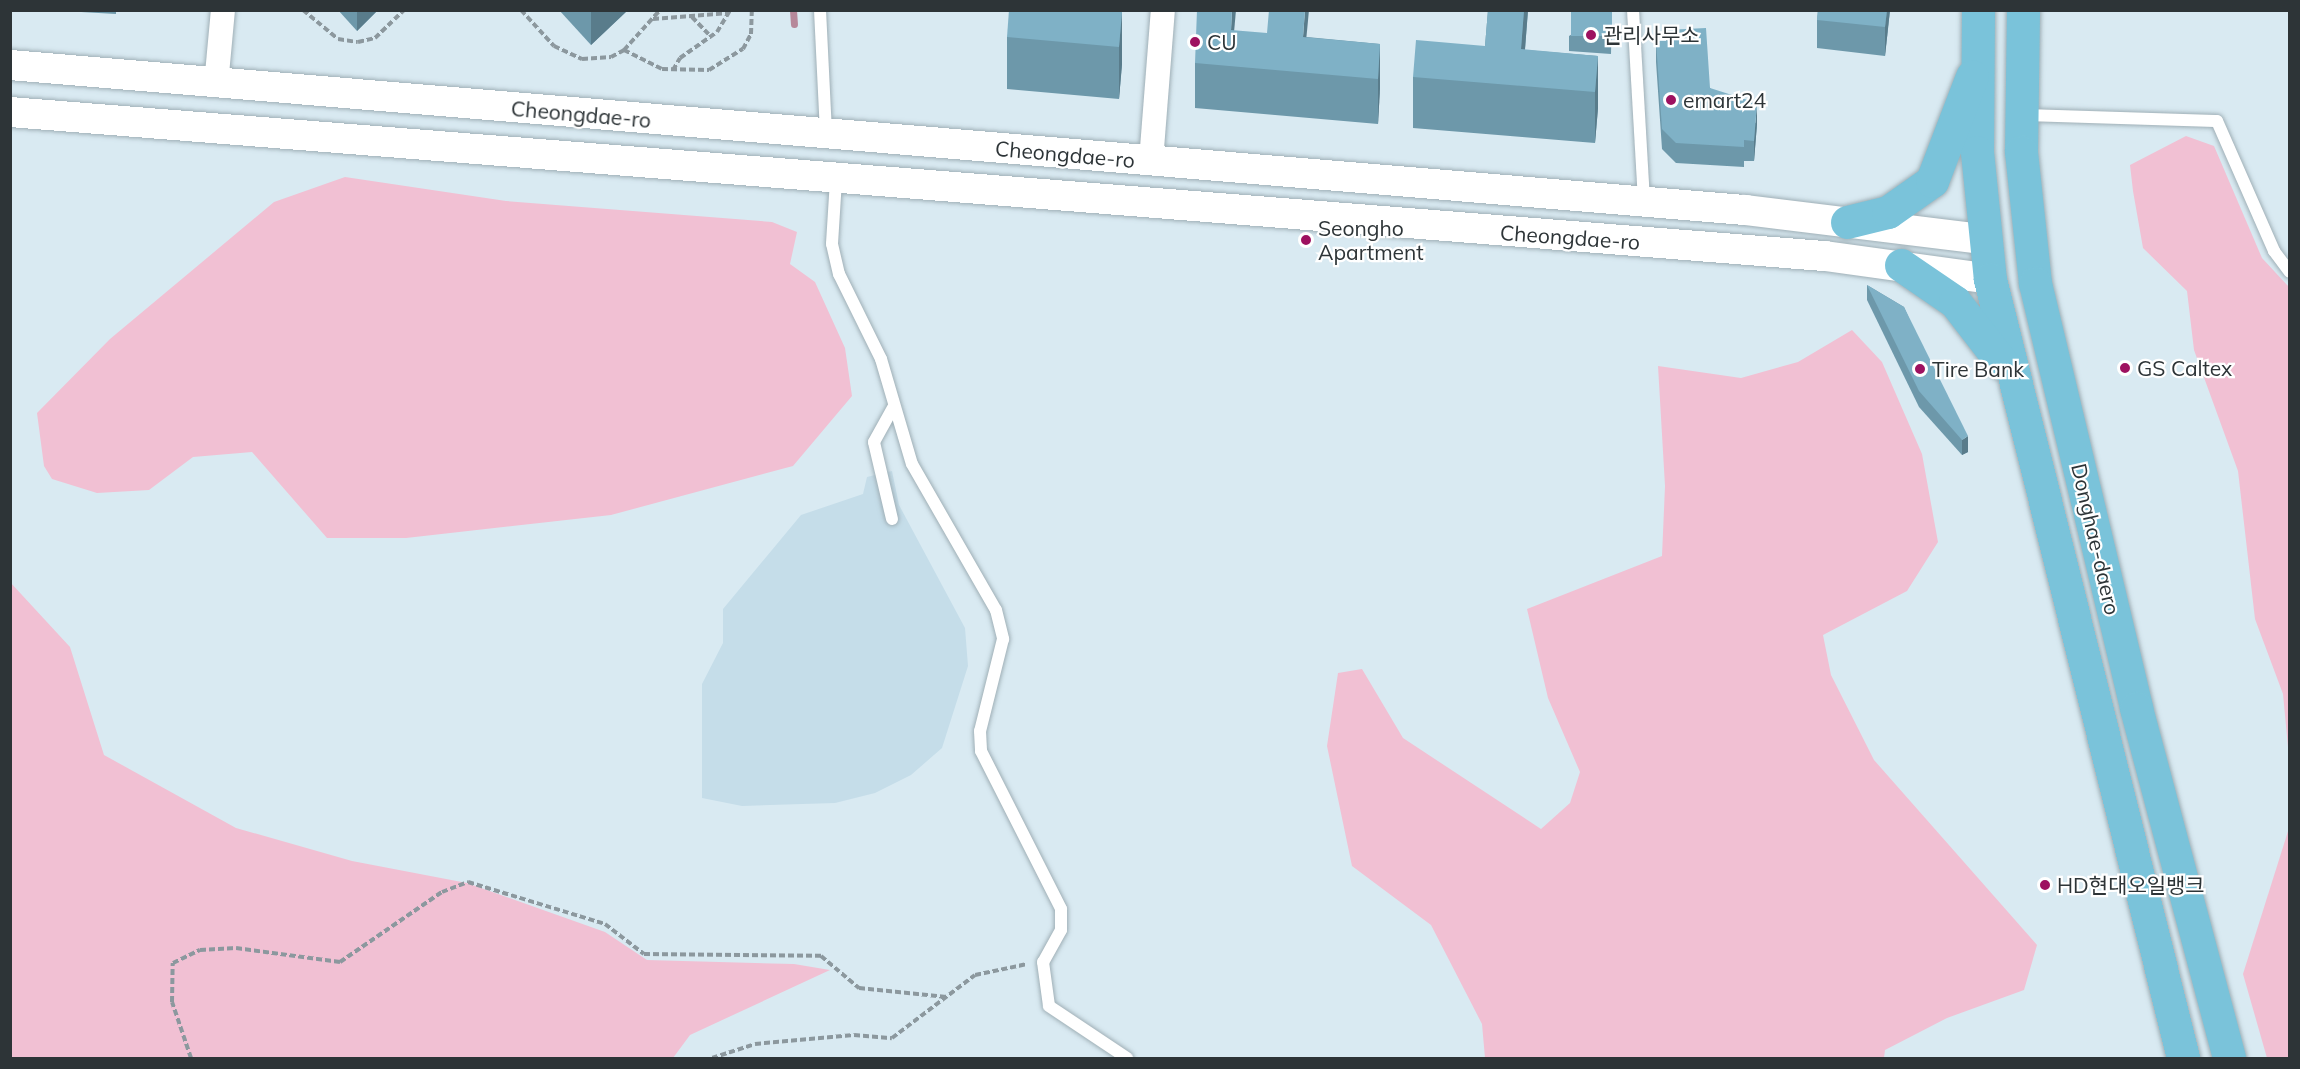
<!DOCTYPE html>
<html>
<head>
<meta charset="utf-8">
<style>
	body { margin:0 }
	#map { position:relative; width:2300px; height:1069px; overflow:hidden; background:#d9eaf2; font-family:Mulish,"Noto Sans KR",sans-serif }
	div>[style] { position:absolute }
	.built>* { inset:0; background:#c5dde9 }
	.green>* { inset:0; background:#f1c0d3 }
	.stream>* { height:7px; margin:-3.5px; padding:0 3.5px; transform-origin:3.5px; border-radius:3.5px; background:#b6889a }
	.path>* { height:4px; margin-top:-2px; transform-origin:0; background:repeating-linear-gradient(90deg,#8c989e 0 6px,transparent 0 9px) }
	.roads { filter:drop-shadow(0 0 2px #9fafb6) drop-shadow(0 0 2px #9fafb6) }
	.service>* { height:12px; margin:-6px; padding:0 6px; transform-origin:6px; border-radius:6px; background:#fff }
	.minor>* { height:24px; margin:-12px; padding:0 12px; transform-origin:12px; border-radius:12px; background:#fff }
	.tertiary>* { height:30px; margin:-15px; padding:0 15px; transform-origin:15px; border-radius:15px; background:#fff }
	.primary>* { height:33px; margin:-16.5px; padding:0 16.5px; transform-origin:16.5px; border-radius:16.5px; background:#7ac3da }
	.wall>* { inset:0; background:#6d98aa }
	.shaded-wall>* { inset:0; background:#597c8b }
	.building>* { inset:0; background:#7fb1c6; transform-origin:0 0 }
	.dots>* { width:16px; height:16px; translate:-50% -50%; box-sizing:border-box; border:3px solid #fff; border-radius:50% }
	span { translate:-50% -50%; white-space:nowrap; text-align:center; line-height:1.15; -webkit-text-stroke:4.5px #fff; paint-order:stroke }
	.poi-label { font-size:21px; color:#2d3437 }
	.left { translate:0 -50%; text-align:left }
	.street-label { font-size:21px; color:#2d3437 }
	.frame { position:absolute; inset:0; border:12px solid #2d3437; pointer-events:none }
</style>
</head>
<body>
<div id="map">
	<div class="built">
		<div style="clip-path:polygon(892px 471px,899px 505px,965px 628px,968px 666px,942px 748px,911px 775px,875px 793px,835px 803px,742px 806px,702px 798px,702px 684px,723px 643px,723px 609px,801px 515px,863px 494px,867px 477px)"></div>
	</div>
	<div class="green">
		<div style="clip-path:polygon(2186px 136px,2214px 146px,2262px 258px,2289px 287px,2289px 758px,2283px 694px,2255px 619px,2238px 471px,2194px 350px,2187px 291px,2143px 248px,2133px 191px,2130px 165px)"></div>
		<div style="clip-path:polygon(345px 177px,506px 201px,772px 222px,797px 232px,790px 264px,815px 282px,845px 348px,852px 396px,793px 466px,611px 515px,406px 538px,327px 538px,252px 452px,193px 457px,149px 490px,97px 493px,52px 479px,44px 466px,37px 413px,110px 339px,274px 202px)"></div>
		<div style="clip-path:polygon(1852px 330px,1882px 362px,1922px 454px,1938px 542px,1907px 591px,1823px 635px,1831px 675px,1874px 760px,2037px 945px,2024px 990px,1947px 1018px,1885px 1050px,1884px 1058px,1485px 1058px,1482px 1024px,1431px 925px,1352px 866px,1327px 746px,1338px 673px,1362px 669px,1403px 738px,1541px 829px,1570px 803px,1580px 772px,1548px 698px,1527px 609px,1662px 556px,1665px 486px,1658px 366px,1741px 378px,1798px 362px)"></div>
		<div style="clip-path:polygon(10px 582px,70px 647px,104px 755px,236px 828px,352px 861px,467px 883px,605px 932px,647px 960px,794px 964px,830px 970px,690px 1035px,673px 1058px,11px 1058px)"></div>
		<div style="clip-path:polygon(2289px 828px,2289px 1058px,2267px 1058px,2243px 974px)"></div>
	</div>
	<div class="stream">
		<div style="left:793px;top:10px;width:14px;rotate:86deg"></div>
	</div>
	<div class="path">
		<div style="left:303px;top:10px;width:45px;rotate:39.6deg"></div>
		<div style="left:338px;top:39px;width:20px;rotate:9deg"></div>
		<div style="left:358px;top:42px;width:17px;rotate:-13deg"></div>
		<div style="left:375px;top:38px;width:40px;rotate:-44deg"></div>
		<div style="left:521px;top:10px;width:49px;rotate:47.5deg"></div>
		<div style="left:554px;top:46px;width:31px;rotate:25deg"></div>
		<div style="left:582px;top:59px;width:29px;rotate:-4deg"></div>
		<div style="left:611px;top:57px;width:15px;rotate:-28deg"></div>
		<div style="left:624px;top:50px;width:54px;rotate:-48deg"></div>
		<div style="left:692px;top:17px;width:28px;rotate:46deg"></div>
		<div style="left:653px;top:19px;width:76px;rotate:-4.5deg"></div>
		<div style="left:624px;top:50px;width:42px;rotate:26.6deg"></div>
		<div style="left:662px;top:69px;width:47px;rotate:1.2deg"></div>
		<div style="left:709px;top:70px;width:40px;rotate:-32deg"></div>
		<div style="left:743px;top:49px;width:17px;rotate:-62deg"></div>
		<div style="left:751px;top:34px;width:24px;rotate:-88deg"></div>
		<div style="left:673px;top:70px;width:14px;rotate:-60deg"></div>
		<div style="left:680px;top:58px;width:45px;rotate:-35.1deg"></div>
		<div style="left:717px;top:32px;width:26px;rotate:-59deg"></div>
		<div style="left:191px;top:1058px;width:59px;rotate:-108.7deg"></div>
		<div style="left:172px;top:1002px;width:39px;rotate:-89deg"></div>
		<div style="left:173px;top:963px;width:30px;rotate:-26deg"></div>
		<div style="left:200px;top:950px;width:36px;rotate:-3deg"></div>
		<div style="left:236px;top:948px;width:105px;rotate:7.7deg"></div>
		<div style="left:340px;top:962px;width:124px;rotate:-34.5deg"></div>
		<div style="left:442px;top:892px;width:28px;rotate:-21deg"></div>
		<div style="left:468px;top:882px;width:143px;rotate:17deg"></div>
		<div style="left:605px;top:924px;width:49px;rotate:37.6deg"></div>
		<div style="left:644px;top:954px;width:177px;rotate:0.6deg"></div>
		<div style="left:821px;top:956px;width:50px;rotate:40.1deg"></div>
		<div style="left:859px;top:988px;width:88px;rotate:5.8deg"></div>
		<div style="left:712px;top:1058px;width:45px;rotate:-18deg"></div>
		<div style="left:755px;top:1044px;width:99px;rotate:-5.2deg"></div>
		<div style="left:854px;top:1035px;width:38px;rotate:5deg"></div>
		<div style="left:892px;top:1038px;width:104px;rotate:-37.2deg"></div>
		<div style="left:975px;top:975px;width:53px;rotate:-11.9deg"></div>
	</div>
	<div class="roads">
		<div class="service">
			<div style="left:820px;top:10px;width:123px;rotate:87.2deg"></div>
			<div style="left:1633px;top:10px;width:191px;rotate:86.7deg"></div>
			<div style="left:2024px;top:115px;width:193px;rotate:1.8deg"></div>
			<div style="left:2217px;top:121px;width:142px;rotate:66.3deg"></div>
			<div style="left:2274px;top:251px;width:26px;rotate:53deg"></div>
			<div style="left:836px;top:180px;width:64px;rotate:93.6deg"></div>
			<div style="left:832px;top:244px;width:31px;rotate:77deg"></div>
			<div style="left:839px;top:274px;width:95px;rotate:63.7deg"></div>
			<div style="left:881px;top:359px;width:109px;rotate:73.6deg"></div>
			<div style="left:912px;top:464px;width:168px;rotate:60.1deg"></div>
			<div style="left:996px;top:610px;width:30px;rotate:76deg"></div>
			<div style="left:1003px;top:639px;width:95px;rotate:104deg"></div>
			<div style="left:980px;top:731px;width:20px;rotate:87deg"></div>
			<div style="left:981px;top:751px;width:177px;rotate:63.1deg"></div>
			<div style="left:1061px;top:909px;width:21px;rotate:90deg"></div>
			<div style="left:1061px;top:930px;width:37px;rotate:119deg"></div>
			<div style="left:1043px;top:962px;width:44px;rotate:82.2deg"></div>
			<div style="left:1049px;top:1006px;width:94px;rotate:33.7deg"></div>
			<div style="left:892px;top:519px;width:79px;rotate:-103.2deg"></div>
			<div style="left:874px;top:442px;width:39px;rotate:-61deg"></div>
		</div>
		<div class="minor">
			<div style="left:216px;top:85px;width:75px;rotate:-84.7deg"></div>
			<div style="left:1151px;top:161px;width:151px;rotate:-85.5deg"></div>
		</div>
		<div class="tertiary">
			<div style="left:10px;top:65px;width:1741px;rotate:4.78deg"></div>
			<div style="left:1745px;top:210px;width:239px;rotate:7deg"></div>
			<div style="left:10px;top:112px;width:1821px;rotate:4.54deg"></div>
			<div style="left:1825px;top:256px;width:167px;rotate:7.9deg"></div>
		</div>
		<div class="primary">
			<div style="left:1978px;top:10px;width:142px;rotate:90.4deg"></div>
			<div style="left:1977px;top:152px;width:128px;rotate:84.2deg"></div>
			<div style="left:1990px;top:279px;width:803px;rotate:76.08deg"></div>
			<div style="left:2023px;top:10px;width:142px;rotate:90.8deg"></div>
			<div style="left:2021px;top:152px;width:132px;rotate:83.9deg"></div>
			<div style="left:2035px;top:283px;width:437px;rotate:76.6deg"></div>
			<div style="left:2136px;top:708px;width:362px;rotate:75.1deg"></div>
			<div style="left:1847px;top:222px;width:42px;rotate:-13.7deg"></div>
			<div style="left:1888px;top:212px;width:54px;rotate:-35.2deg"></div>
			<div style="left:1932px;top:181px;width:112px;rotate:-69.1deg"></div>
			<div style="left:1901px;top:265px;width:65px;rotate:34.4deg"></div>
			<div style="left:1955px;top:302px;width:78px;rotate:52.3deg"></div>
		</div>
	</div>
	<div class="wall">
		<div style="clip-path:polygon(81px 10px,116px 10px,116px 14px,81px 12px)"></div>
		<div style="clip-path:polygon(338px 10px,378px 10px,357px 31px)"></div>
		<div style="clip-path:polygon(559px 10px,628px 10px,591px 45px)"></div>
		<div style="clip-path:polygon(1488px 10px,1528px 10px,1525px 50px,1598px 56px,1598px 108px,1595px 143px,1413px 128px,1413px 77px,1485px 46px)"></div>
		<div style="clip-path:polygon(1612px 10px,1611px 54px,1569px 51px,1569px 36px)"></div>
		<div style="clip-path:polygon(1818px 10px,1890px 10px,1885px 56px,1817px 48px,1817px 20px)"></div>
		<div style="clip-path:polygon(1122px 12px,1122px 64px,1119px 99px,1007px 89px,1007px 37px)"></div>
		<div style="clip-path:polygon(1666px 30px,1710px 88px,1757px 124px,1754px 161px,1744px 161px,1744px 167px,1676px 163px,1662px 149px,1656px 62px,1656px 41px,1666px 41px)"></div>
		<div style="clip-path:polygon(1307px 37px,1380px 44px,1380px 88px,1378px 124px,1195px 108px,1195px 63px)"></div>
		<div style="clip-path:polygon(1867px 285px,1904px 307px,1968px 452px,1962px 455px,1919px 407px,1867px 300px)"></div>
	</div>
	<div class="shaded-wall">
		<div style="clip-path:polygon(357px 10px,378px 10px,357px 31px)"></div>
		<div style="clip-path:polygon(591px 10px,628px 10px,591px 45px)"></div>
		<div style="clip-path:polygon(1232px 10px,1236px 10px,1231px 66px,1231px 30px)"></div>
		<div style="clip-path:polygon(1305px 10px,1309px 10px,1303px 73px,1303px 37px)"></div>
		<div style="clip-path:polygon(1524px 10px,1528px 10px,1522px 86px,1521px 49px)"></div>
		<div style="clip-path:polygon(1887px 10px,1890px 10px,1885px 56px,1885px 27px)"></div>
		<div style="clip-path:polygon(1122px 12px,1122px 64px,1119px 99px,1119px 47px)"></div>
		<div style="clip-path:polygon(1380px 44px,1380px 88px,1378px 124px,1378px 79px)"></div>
		<div style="clip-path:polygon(1598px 56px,1598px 108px,1595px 143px,1595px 92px)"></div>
		<div style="clip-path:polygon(1757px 103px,1757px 124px,1754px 161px,1754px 141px)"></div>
		<div style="clip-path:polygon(1968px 436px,1968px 452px,1962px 455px,1962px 440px)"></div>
	</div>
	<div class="building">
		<div style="clip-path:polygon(1009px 10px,1101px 10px,1122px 12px,1119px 47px,1007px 37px)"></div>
		<div style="clip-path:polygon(1197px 10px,1232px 10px,1231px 30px,1267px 33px,1269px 10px,1305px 10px,1303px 37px,1380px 44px,1378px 79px,1195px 63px)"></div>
		<div style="clip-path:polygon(1488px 10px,1524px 10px,1521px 49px,1598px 56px,1595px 92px,1413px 77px,1416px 40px,1485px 46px)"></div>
		<div style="left:1571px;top:10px;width:41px;height:26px"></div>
		<div style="clip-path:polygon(1818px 10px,1887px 10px,1885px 27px,1817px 20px)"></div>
		<div style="clip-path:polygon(1706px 28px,1710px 88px,1757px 103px,1754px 141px,1744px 140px,1744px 147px,1676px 143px,1662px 129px,1656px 41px,1667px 41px,1666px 30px)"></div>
		<div style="clip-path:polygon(1867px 285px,1904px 307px,1968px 436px,1962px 440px,1919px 391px)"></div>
	</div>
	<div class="dots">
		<div style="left:1591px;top:35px;background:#9d1160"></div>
		<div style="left:1195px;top:42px;background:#9d1160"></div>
		<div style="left:1671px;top:100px;background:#9d1160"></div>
		<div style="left:1306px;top:240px;background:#9d1160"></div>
		<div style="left:2125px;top:368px;background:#9d1160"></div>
		<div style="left:1920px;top:369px;background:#9d1160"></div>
		<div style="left:2045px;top:885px;background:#9d1160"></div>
	</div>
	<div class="poi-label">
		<span class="left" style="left:1603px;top:35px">관리사무소</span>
		<span class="left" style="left:1207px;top:42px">CU</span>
		<span class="left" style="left:1683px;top:100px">emart24</span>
		<span class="left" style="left:1318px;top:240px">Seongho<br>Apartment</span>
		<span class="left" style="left:2137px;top:368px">GS Caltex</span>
		<span class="left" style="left:1932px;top:369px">Tire Bank</span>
		<span class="left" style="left:2057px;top:885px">HD현대오일뱅크</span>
	</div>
	<div class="street-label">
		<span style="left:581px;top:114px;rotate:5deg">Cheongdae-ro</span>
		<span style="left:1065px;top:154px;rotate:5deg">Cheongdae-ro</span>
		<span style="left:1570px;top:237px;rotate:4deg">Cheongdae-ro</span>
		<span style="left:2096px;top:539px;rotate:77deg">Donghae-daero</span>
	</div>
	<div class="frame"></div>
</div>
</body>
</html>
